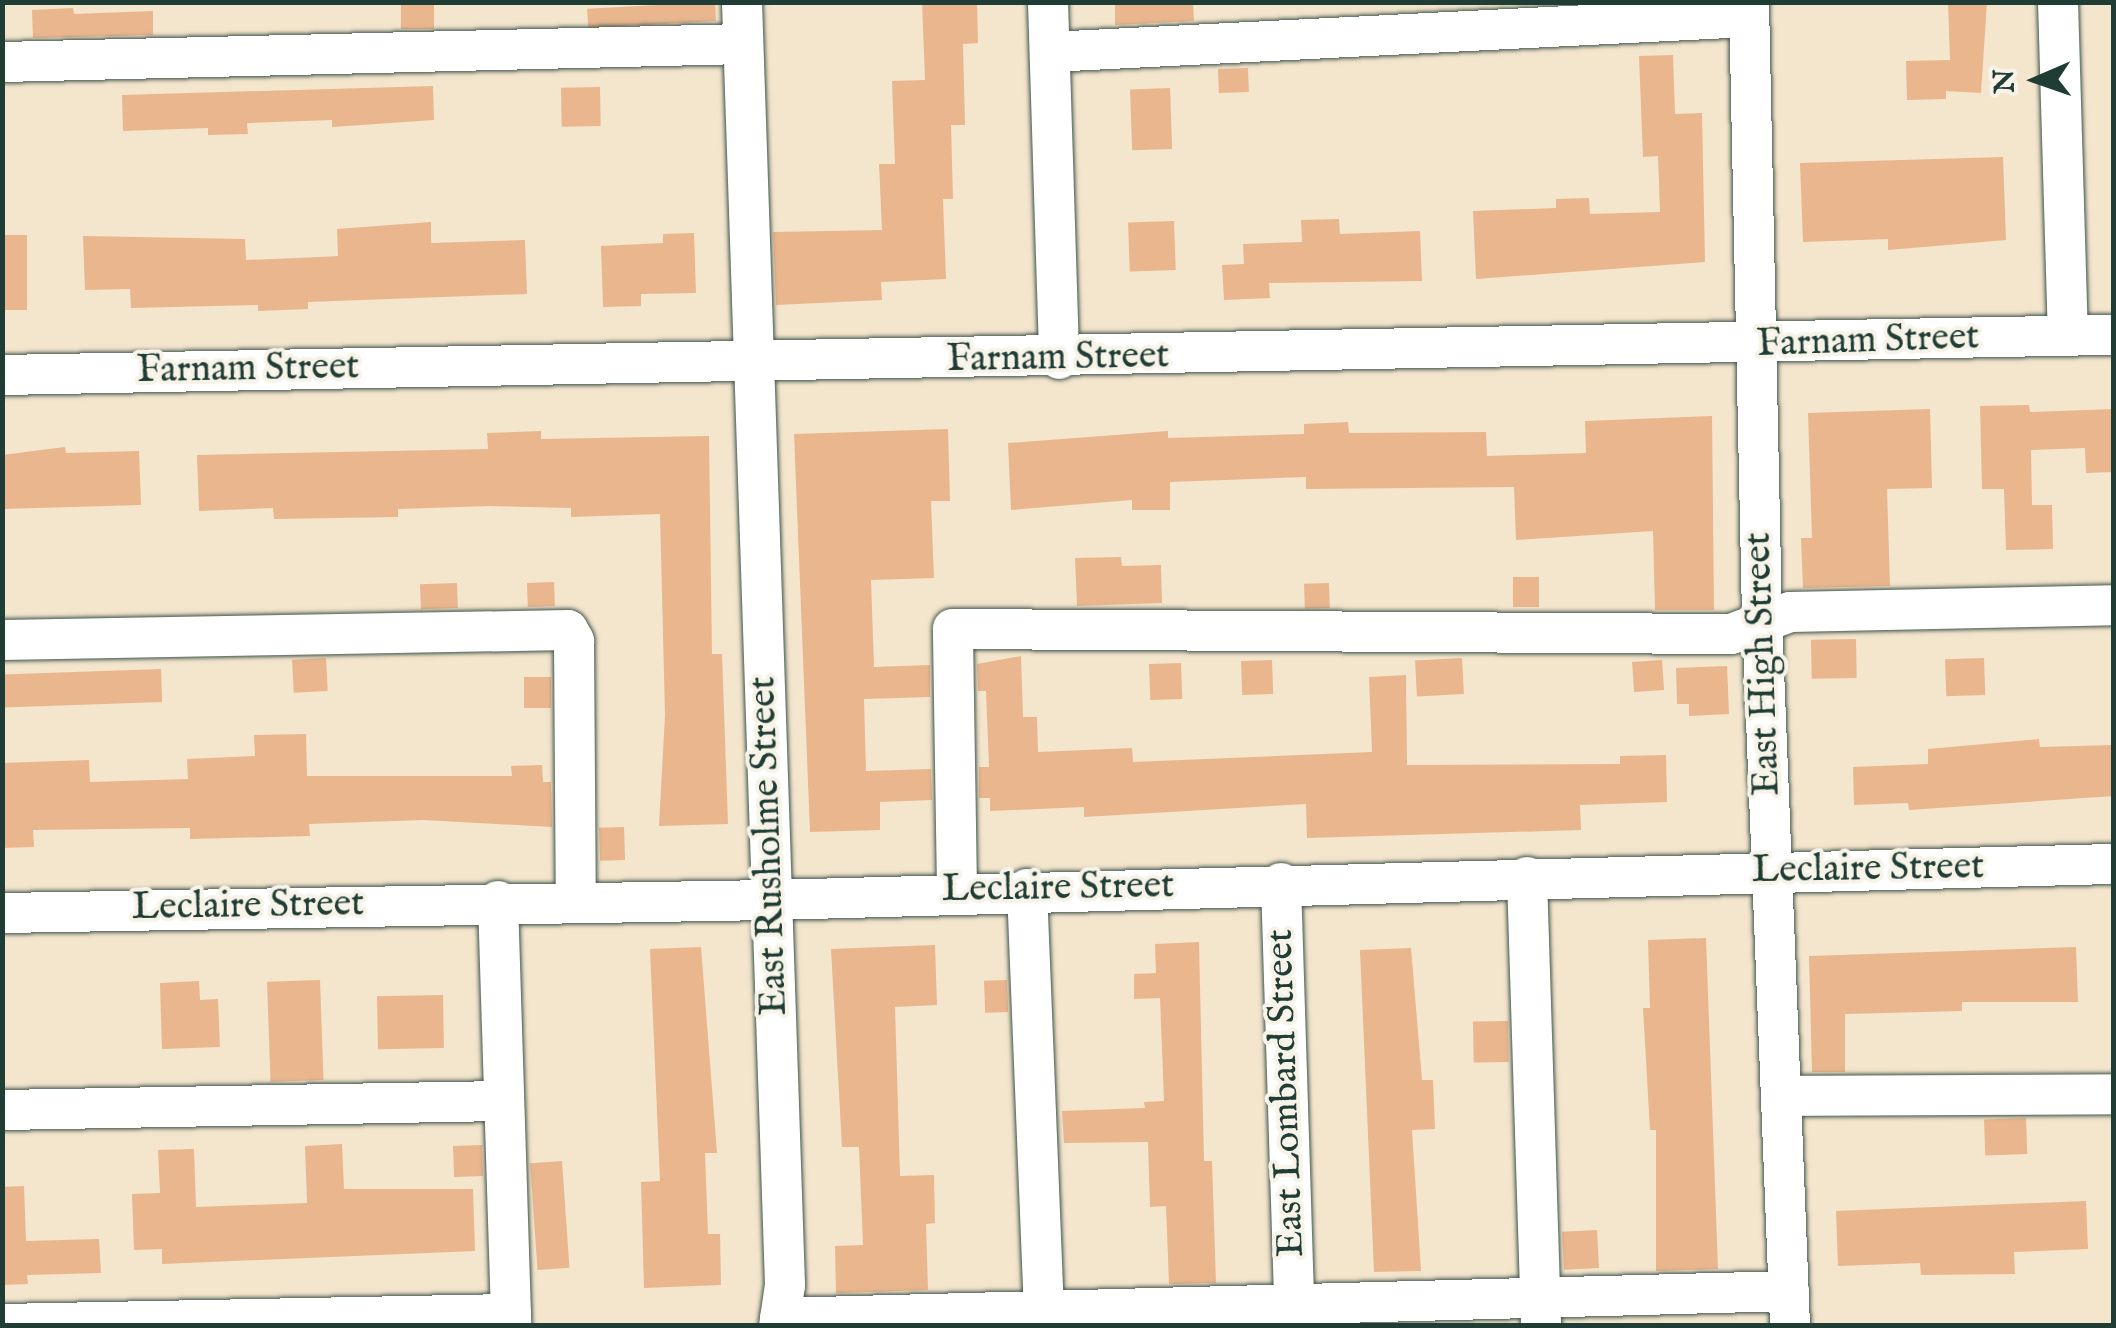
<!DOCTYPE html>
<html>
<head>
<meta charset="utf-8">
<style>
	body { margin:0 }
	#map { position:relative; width:2116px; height:1328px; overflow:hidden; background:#f4e5cd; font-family:"IM FELL English",serif }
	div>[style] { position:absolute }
	.building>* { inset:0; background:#eab68e; transform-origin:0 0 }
	.roads { filter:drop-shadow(0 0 2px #3f564b) drop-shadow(0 0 2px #3f564b) }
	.minor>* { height:40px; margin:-20px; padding:0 20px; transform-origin:20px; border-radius:20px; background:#fff }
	span { translate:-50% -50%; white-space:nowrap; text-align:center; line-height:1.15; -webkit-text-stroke:8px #f7f3e8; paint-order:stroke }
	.street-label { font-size:38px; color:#1f3d34 }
	.frame { position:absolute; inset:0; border:5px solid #1f3d34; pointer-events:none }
	.north { position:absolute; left:1986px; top:30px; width:100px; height:100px; -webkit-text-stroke:8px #f7f3e8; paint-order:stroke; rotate:268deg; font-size:28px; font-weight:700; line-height:40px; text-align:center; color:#1f3d34 }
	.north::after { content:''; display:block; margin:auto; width:35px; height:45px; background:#1f3d34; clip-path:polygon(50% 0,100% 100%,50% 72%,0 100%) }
</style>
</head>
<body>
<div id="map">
	<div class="building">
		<div style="left:401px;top:2px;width:33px;height:27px"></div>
		<div style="left:715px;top:2px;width:19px;height:128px;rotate:87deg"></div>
		<div style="clip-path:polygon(922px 2px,977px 2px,978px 43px,963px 44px,965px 125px,951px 125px,953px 199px,943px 199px,946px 279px,881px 282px,882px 300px,776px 305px,773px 232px,882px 230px,879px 164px,895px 164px,892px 81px,925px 80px)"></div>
		<div style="clip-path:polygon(1115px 2px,1193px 2px,1194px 21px,1115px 25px)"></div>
		<div style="clip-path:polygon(1948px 2px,1987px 2px,1981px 93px,1946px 91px,1946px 99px,1907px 100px,1906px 61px,1950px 60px)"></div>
		<div style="clip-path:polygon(73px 8px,74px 14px,153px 11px,153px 35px,33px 38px,32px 10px)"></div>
		<div style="clip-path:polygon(1673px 55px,1675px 114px,1702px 113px,1705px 262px,1476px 279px,1473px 211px,1556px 208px,1556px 199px,1589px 198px,1590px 214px,1660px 212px,1658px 156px,1643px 157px,1639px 56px)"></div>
		<div style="left:1248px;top:68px;width:24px;height:30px;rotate:88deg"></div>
		<div style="clip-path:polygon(433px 86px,434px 120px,332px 127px,332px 120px,247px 123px,248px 134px,208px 135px,208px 128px,123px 131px,122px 95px)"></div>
		<div style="left:600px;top:87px;width:39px;height:39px;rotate:89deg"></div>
		<div style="left:1170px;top:88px;width:61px;height:40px;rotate:88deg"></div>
		<div style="clip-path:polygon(2003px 157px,2006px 240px,1888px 250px,1888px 239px,1803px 242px,1800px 163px)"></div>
		<div style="clip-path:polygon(1339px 219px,1340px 234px,1420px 231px,1422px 281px,1269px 283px,1270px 298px,1224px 300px,1222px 265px,1244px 264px,1243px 244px,1302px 242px,1301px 220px)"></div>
		<div style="left:1174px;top:221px;width:49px;height:46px;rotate:88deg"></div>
		<div style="clip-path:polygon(431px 222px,431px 243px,525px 240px,527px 294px,308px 302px,308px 309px,258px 311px,258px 305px,131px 308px,130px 289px,85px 290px,83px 236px,245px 239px,246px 260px,320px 257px,338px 256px,337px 229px)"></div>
		<div style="clip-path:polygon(694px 233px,696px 293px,641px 294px,641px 306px,603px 307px,601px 246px,663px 243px,663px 234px)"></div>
		<div style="left:2px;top:235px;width:25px;height:75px"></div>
		<div style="clip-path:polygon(2029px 405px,2030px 412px,2114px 409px,2114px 472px,2086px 473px,2085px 448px,2031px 450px,2032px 505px,2052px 505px,2053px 549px,2006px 550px,2004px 489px,1982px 489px,1980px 406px)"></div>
		<div style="clip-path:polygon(1930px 409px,1932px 488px,1887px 489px,1890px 586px,1803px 588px,1801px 538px,1812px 538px,1808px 413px)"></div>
		<div style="clip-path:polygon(1712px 416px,1714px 610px,1655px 610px,1653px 531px,1516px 540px,1514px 487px,1306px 489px,1306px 477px,1170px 482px,1170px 510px,1132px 510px,1132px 500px,1011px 510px,1008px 443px,1168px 431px,1168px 438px,1304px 434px,1304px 424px,1348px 422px,1349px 433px,1486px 432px,1487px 456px,1586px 453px,1585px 421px)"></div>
		<div style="clip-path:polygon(948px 429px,950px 501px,931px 501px,934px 578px,871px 580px,874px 667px,930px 665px,930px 697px,864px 699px,866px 771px,931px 769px,932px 800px,880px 802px,880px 830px,810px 832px,794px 434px)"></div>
		<div style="clip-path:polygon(541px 431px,541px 439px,709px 436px,712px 654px,722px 654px,728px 824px,659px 826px,665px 715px,660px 514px,571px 517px,571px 508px,489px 506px,398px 509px,398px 517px,274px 519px,273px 508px,199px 511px,197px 455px,488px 449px,487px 433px)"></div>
		<div style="clip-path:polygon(65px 447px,66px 453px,139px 451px,141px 505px,2px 509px,2px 455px)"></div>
		<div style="clip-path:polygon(1121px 557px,1122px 566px,1161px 565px,1162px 603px,1077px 606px,1075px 558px)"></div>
		<div style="left:1513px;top:577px;width:26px;height:30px"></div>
		<div style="left:554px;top:582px;width:24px;height:27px;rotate:88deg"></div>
		<div style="left:457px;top:583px;width:25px;height:37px;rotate:88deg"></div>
		<div style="left:1329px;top:583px;width:25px;height:25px;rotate:88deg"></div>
		<div style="left:1856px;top:639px;width:39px;height:45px;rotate:89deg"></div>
		<div style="clip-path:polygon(1021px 656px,1023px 717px,1037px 717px,1038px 752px,1132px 748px,1133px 762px,1372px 752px,1369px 677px,1406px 675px,1407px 765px,1620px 764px,1620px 756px,1666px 755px,1667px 802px,1580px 805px,1581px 830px,1307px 838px,1306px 804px,1084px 817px,1084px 807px,990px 811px,990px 798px,979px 798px,979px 767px,989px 767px,986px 691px,978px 691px,977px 664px)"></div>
		<div style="left:326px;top:658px;width:33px;height:34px;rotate:87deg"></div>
		<div style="left:1462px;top:658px;width:36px;height:47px;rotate:87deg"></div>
		<div style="left:1984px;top:658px;width:37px;height:39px;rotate:88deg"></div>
		<div style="left:1272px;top:660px;width:34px;height:31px;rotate:88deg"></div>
		<div style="left:1662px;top:660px;width:30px;height:30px;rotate:86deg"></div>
		<div style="left:1181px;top:663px;width:36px;height:32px;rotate:88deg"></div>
		<div style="clip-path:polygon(1727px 666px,1729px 714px,1689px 716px,1689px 704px,1677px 704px,1676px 668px)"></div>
		<div style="left:161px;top:669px;width:33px;height:159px;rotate:88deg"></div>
		<div style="left:551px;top:677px;width:31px;height:27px;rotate:90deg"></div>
		<div style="clip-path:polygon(306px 734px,307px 776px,512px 776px,511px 766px,542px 765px,543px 782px,551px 782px,552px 827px,423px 820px,309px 824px,310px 836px,190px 839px,190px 828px,33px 830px,34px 847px,2px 848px,2px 763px,89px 760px,90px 782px,188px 779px,187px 759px,255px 756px,254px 735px)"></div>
		<div style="clip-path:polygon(2039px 739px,2040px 747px,2114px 745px,2114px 796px,1909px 810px,1908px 803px,1854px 805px,1853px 767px,1928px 764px,1928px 749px)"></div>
		<div style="left:624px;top:827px;width:33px;height:25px;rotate:88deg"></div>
		<div style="clip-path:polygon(1706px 938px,1718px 1269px,1656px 1271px,1656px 1130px,1650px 1130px,1643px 1008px,1650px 1008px,1648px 940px)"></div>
		<div style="clip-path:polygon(1199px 942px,1204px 1161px,1212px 1161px,1216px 1283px,1169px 1284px,1166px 1206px,1150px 1207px,1148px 1142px,1064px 1143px,1062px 1111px,1145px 1108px,1144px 1102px,1164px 1101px,1160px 998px,1134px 999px,1134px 974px,1156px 973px,1155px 944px)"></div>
		<div style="clip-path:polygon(935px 945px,937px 1005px,895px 1007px,900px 1176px,934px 1175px,935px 1223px,926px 1224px,928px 1290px,836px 1293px,835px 1246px,863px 1245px,859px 1147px,842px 1147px,831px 949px)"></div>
		<div style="clip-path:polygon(701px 947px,717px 1153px,705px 1153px,708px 1234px,720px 1234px,721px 1285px,644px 1288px,641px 1182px,660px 1181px,650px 949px)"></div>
		<div style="clip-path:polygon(2076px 947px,2078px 1002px,1962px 1002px,1962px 1011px,1845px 1014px,1845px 1072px,1812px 1072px,1809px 956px)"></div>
		<div style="clip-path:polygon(1411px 948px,1422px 1080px,1433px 1080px,1435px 1129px,1412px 1130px,1421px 1271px,1374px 1272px,1360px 950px)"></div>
		<div style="left:320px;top:980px;width:100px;height:53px;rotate:88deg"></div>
		<div style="left:1007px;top:980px;width:32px;height:23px;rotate:88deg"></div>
		<div style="clip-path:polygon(199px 981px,200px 1000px,218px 999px,220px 1047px,162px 1049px,160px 983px)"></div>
		<div style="left:443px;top:995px;width:53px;height:66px;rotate:89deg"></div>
		<div style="left:1508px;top:1021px;width:41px;height:35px;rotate:89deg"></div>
		<div style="left:2026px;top:1118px;width:36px;height:42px;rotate:88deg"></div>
		<div style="clip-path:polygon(342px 1144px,344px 1189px,473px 1189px,475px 1251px,162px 1264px,162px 1249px,134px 1250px,132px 1194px,160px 1193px,158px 1150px,194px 1149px,196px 1207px,307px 1203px,305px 1146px)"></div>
		<div style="left:482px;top:1145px;width:31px;height:29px;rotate:88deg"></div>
		<div style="left:562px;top:1161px;width:107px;height:32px;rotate:86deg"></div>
		<div style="clip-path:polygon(24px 1186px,26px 1241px,99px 1239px,101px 1273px,27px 1275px,28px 1284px,2px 1285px,2px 1187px)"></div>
		<div style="clip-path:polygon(2086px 1201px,2088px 1249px,2014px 1252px,2015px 1274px,1921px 1275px,1920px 1263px,1838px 1266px,1836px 1211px)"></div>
		<div style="left:1597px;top:1230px;width:38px;height:35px;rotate:87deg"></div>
	</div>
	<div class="roads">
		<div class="minor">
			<div style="left:742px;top:2px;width:1284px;rotate:88.08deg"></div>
			<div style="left:785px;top:1285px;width:41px;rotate:98.3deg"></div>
			<div style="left:1048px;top:2px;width:357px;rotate:88.2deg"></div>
			<div style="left:1749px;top:2px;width:617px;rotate:88.79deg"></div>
			<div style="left:1762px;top:619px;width:708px;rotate:87.73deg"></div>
			<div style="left:2058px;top:2px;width:334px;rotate:88.3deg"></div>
			<div style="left:1050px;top:52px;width:700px;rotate:-2.87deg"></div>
			<div style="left:2px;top:62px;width:741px;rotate:-1.39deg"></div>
			<div style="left:2px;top:375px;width:2112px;rotate:-1.09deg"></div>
			<div style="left:2px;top:640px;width:566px;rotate:-1.01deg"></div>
			<div style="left:568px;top:630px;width:13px;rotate:61deg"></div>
			<div style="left:574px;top:641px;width:258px;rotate:89.6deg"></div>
			<div style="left:1527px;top:877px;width:449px;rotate:88.2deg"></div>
			<div style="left:1281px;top:883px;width:420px;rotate:88.2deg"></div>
			<div style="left:1027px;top:889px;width:418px;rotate:87.7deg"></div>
			<div style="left:957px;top:890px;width:261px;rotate:-90.9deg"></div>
			<div style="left:953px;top:629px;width:778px;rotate:0.37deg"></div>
			<div style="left:1731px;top:634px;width:63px;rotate:-20.4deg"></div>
			<div style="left:1790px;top:612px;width:324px;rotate:-1.2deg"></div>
			<div style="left:498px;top:901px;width:425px;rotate:88.2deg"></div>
			<div style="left:2px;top:913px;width:770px;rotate:-0.97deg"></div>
			<div style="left:772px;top:900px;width:1342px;rotate:-1.54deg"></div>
			<div style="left:1781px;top:1096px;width:333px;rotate:-0.3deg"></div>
			<div style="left:2px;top:1110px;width:501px;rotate:-1.03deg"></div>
			<div style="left:780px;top:1318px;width:1009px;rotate:-1.53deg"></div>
			<div style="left:2px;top:1324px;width:509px;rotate:-1.13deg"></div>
		</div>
	</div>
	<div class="street-label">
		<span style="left:1868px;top:342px;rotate:-2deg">Farnam Street</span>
		<span style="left:1058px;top:359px;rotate:-1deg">Farnam Street</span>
		<span style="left:248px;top:370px;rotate:-1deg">Farnam Street</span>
		<span style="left:1764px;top:664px;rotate:-92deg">East High Street</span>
		<span style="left:770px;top:846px;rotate:-92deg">East Rusholme Street</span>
		<span style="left:1868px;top:870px;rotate:-1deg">Leclaire Street</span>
		<span style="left:1058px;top:889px;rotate:-1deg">Leclaire Street</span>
		<span style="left:248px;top:907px;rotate:-1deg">Leclaire Street</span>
		<span style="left:1287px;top:1093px;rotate:-92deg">East Lombard Street</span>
	</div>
	<div class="frame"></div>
	<div class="north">N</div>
</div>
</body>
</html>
